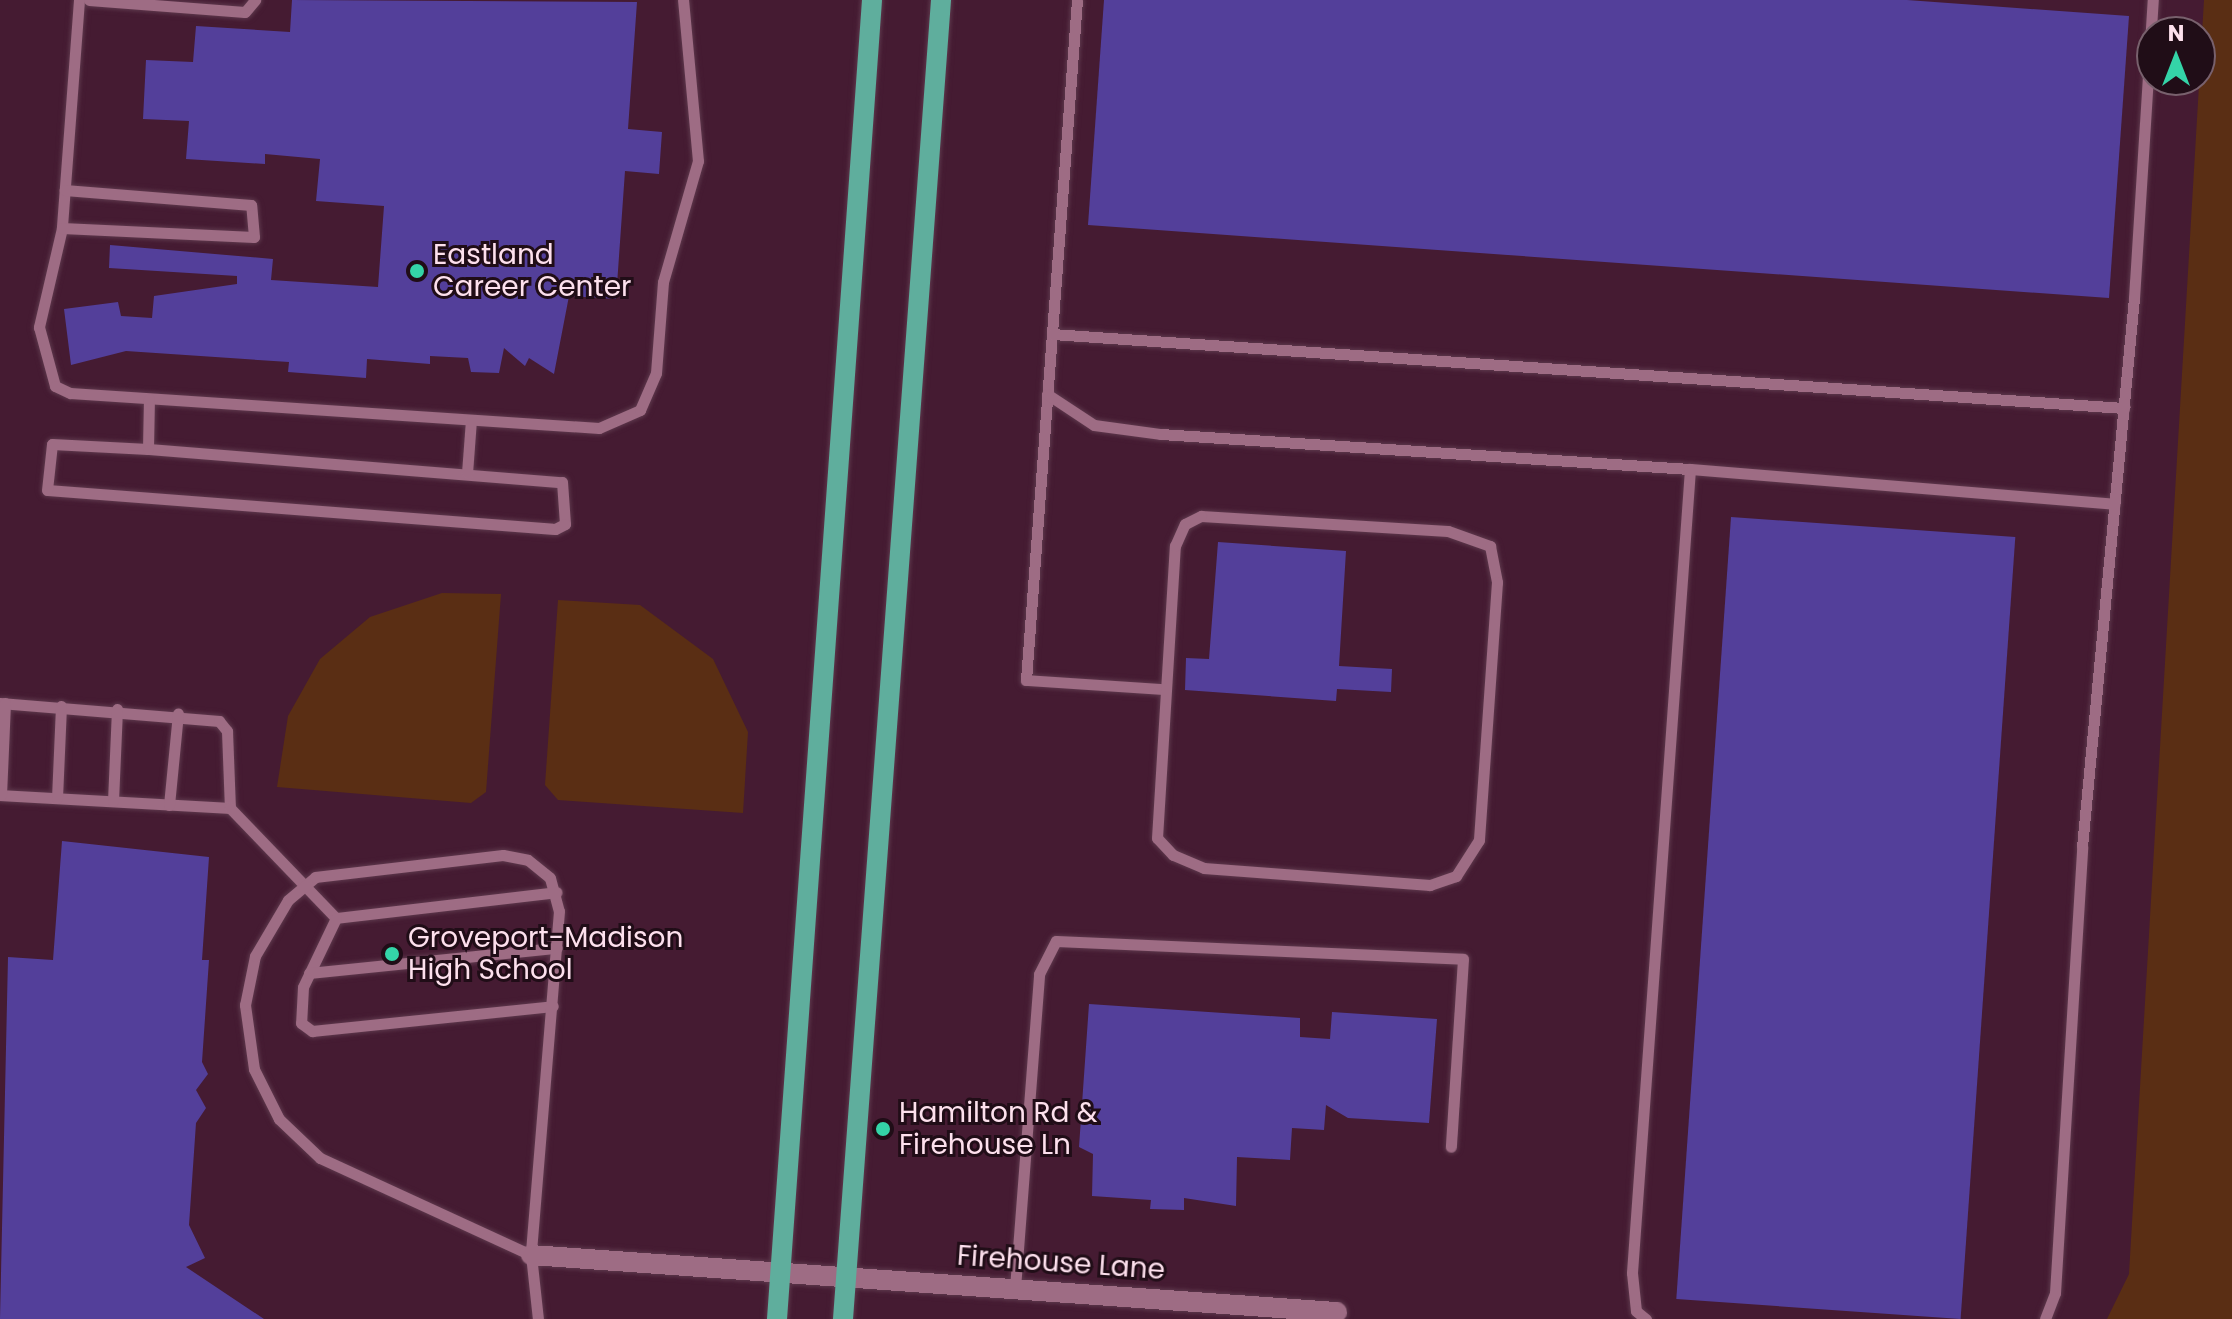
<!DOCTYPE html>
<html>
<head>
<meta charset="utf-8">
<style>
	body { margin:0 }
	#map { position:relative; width:2232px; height:1319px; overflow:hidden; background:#451b32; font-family:Poppins,sans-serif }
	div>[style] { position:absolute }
	.green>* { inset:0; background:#5a2e14 }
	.building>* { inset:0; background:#533f9a; transform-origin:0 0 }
	.roads { filter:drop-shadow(0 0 2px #5d384c) drop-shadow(0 0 2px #5d384c) }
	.lane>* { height:11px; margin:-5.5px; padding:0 5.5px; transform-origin:5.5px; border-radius:5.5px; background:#9e6c84 }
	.street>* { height:20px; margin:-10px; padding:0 10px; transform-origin:10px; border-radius:10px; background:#9e6c84 }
	.primary>* { height:20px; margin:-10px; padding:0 10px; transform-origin:10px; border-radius:10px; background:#5fae9d }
	.dots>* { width:22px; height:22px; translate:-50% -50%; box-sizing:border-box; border:4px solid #200d17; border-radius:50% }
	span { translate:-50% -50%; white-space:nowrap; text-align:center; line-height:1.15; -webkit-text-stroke:6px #200d17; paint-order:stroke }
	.poi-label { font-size:28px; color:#fde0ed }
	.left { translate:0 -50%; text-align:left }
	.street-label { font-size:28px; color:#fde0ed }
	.north { position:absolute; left:2136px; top:16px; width:80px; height:80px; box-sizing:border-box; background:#200d17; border:2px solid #78616d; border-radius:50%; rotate:0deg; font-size:22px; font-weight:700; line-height:32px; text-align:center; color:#fde0ed }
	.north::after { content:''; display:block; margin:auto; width:28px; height:36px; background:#34d4a8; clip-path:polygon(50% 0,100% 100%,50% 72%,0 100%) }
</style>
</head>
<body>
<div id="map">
	<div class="green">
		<div style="clip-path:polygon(2204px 0,2232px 0,2232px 1319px,2107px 1319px,2129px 1274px)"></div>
		<div style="clip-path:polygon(442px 593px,501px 594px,486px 792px,471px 803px,277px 787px,288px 716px,320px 659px,370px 617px)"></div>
		<div style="clip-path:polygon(558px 600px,640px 605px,713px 659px,748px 732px,743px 813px,558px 800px,545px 785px)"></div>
	</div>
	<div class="building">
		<div style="clip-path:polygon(292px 0,637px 2px,628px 129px,662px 132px,659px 174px,625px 171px,616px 299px,569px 296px,554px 374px,529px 358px,525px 366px,504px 348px,499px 373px,471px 372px,468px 358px,430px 356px,430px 364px,367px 359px,366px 378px,288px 372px,289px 362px,126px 351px,71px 365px,64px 309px,118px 302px,121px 316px,152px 318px,154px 296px,237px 284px,237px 276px,109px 268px,110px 245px,273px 259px,271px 280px,378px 287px,384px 206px,316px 201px,320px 159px,265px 154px,265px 164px,186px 159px,189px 121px,143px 119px,146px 60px,193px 62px,196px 26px,290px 32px)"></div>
		<div style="clip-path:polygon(1104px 0,1907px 0,2129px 16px,2109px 298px,1088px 225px)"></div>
		<div style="left:1731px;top:517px;width:285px;height:784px;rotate:4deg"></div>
		<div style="clip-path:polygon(1218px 542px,1346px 551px,1339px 666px,1392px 669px,1391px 692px,1337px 689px,1336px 701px,1185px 690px,1186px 658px,1209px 659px)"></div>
		<div style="clip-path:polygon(62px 841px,209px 857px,202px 960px,209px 960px,202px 1062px,208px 1074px,196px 1090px,206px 1108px,196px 1123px,189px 1225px,205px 1258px,186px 1267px,264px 1319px,0 1319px,8px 957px,53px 960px)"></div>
		<div style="clip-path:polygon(1089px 1004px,1300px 1018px,1300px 1037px,1330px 1039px,1332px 1012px,1437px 1019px,1429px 1123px,1348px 1118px,1326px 1105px,1324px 1130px,1292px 1128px,1290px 1160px,1237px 1157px,1236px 1206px,1184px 1198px,1184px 1210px,1150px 1209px,1151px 1200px,1092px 1196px,1093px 1154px,1079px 1147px)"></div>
	</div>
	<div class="roads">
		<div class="lane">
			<div style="left:79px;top:0;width:229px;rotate:94.3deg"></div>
			<div style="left:62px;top:228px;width:102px;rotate:103.1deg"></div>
			<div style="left:39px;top:327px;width:61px;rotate:74.8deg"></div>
			<div style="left:55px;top:386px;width:17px;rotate:25deg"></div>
			<div style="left:70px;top:393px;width:530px;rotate:3.79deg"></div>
			<div style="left:599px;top:428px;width:45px;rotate:-23.7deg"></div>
			<div style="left:640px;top:410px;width:40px;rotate:-66.6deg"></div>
			<div style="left:656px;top:373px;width:91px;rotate:-85.6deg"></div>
			<div style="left:663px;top:282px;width:126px;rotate:-73.9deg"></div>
			<div style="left:698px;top:161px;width:162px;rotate:-95.3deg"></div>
			<div style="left:89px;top:0;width:156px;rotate:4.4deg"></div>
			<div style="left:245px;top:12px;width:16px;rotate:-50deg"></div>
			<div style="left:1077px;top:0;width:682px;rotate:94.29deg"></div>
			<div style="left:1026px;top:680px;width:136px;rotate:3.8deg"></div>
			<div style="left:62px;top:228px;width:192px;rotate:2.7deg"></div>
			<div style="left:254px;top:237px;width:32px;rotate:-95deg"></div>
			<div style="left:251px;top:205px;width:187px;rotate:-175.4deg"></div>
			<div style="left:1052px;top:334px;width:1075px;rotate:3.95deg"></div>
			<div style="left:1047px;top:394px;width:56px;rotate:33.4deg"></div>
			<div style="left:1094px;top:425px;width:68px;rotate:7.7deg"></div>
			<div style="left:1161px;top:434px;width:530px;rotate:3.79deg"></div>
			<div style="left:1690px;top:469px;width:806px;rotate:94.13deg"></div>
			<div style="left:1632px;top:1273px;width:38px;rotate:84deg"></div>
			<div style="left:1636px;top:1311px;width:13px;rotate:39deg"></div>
			<div style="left:148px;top:449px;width:415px;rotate:4.6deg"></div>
			<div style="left:562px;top:482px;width:42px;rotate:85.9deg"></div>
			<div style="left:565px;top:524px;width:11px;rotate:153deg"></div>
			<div style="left:555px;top:529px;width:509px;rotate:-175.61deg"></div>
			<div style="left:47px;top:490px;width:46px;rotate:-83.8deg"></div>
			<div style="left:52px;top:444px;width:96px;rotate:3deg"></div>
			<div style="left:148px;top:449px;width:50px;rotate:-88.9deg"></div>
			<div style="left:1690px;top:469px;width:426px;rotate:4.7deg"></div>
			<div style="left:467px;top:473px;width:53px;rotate:-85.7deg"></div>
			<div style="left:1201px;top:516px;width:247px;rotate:3.5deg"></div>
			<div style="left:1448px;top:531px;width:45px;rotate:19.7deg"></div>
			<div style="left:1490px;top:546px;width:37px;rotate:79deg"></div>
			<div style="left:1497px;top:582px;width:259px;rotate:94deg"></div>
			<div style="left:1479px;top:840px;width:43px;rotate:122.6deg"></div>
			<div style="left:1456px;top:876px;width:28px;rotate:161deg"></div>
			<div style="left:1430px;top:885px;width:227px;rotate:-175.7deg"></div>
			<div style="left:1204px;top:868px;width:34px;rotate:-157deg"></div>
			<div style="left:1173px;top:855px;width:23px;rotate:-133deg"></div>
			<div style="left:1157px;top:838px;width:293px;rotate:-86.5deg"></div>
			<div style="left:1175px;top:546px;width:24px;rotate:-66deg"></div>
			<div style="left:1185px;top:524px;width:18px;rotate:-27deg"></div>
			<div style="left:0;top:703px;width:220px;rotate:4.7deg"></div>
			<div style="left:219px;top:721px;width:13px;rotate:51deg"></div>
			<div style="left:227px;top:731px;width:77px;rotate:87.8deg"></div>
			<div style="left:0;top:795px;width:230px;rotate:3.2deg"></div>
			<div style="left:230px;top:808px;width:153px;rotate:46.1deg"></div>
			<div style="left:336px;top:918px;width:222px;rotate:-6.7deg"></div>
			<div style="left:1px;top:795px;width:92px;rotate:-87.5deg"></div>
			<div style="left:57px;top:798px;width:92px;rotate:-87.5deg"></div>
			<div style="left:113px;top:801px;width:92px;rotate:-87.5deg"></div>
			<div style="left:169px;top:805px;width:92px;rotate:-84.4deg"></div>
			<div style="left:336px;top:918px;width:76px;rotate:115.6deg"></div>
			<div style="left:303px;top:987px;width:36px;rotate:93deg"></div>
			<div style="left:301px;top:1023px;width:14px;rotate:36deg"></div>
			<div style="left:312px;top:1031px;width:242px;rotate:-5.9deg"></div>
			<div style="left:309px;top:973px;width:249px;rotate:-5.8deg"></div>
			<div style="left:531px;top:1255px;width:232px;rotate:-155.3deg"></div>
			<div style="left:320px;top:1158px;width:57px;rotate:-136.4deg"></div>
			<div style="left:279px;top:1119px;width:56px;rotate:-116.6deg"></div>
			<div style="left:254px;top:1069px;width:65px;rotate:-98deg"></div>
			<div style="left:245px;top:1005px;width:50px;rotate:-78.5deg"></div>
			<div style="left:255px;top:956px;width:65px;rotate:-59.5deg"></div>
			<div style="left:288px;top:900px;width:35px;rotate:-40deg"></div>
			<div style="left:315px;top:877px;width:189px;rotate:-6.7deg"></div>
			<div style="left:503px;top:855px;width:25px;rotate:11deg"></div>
			<div style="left:528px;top:860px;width:28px;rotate:39deg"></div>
			<div style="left:550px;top:878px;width:34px;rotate:75deg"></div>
			<div style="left:559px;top:911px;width:345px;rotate:94.7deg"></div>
			<div style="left:531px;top:1255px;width:64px;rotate:83.8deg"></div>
			<div style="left:1015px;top:1288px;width:315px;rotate:-85.6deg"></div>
			<div style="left:1039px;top:974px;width:37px;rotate:-63deg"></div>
			<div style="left:1056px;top:941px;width:407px;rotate:2.5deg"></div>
			<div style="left:1463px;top:959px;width:188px;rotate:93.7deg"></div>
			<div style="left:2045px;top:1319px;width:28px;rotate:-69deg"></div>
			<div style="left:2055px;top:1293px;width:447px;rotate:-86.5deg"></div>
			<div style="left:2082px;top:847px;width:551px;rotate:-84.59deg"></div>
			<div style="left:2134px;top:298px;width:299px;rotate:-86.4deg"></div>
		</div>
		<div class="street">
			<div style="left:531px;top:1255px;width:808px;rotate:4.05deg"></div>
		</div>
		<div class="primary">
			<div style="left:777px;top:1319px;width:1322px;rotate:-85.88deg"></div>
			<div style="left:843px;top:1319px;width:1323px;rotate:-85.75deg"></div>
		</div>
	</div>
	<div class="dots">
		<div style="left:417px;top:271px;background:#34d4a8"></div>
		<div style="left:392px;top:954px;background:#34d4a8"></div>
		<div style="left:883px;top:1129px;background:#34d4a8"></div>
	</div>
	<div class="poi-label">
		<span class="left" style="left:433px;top:271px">Eastland<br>Career Center</span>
		<span class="left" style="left:408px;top:954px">Groveport-Madison<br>High School</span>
		<span class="left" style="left:899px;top:1129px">Hamilton Rd &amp;<br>Firehouse Ln</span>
	</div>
	<div class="street-label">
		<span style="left:1061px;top:1263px;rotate:4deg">Firehouse Lane</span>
	</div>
	<div class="north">N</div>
</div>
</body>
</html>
